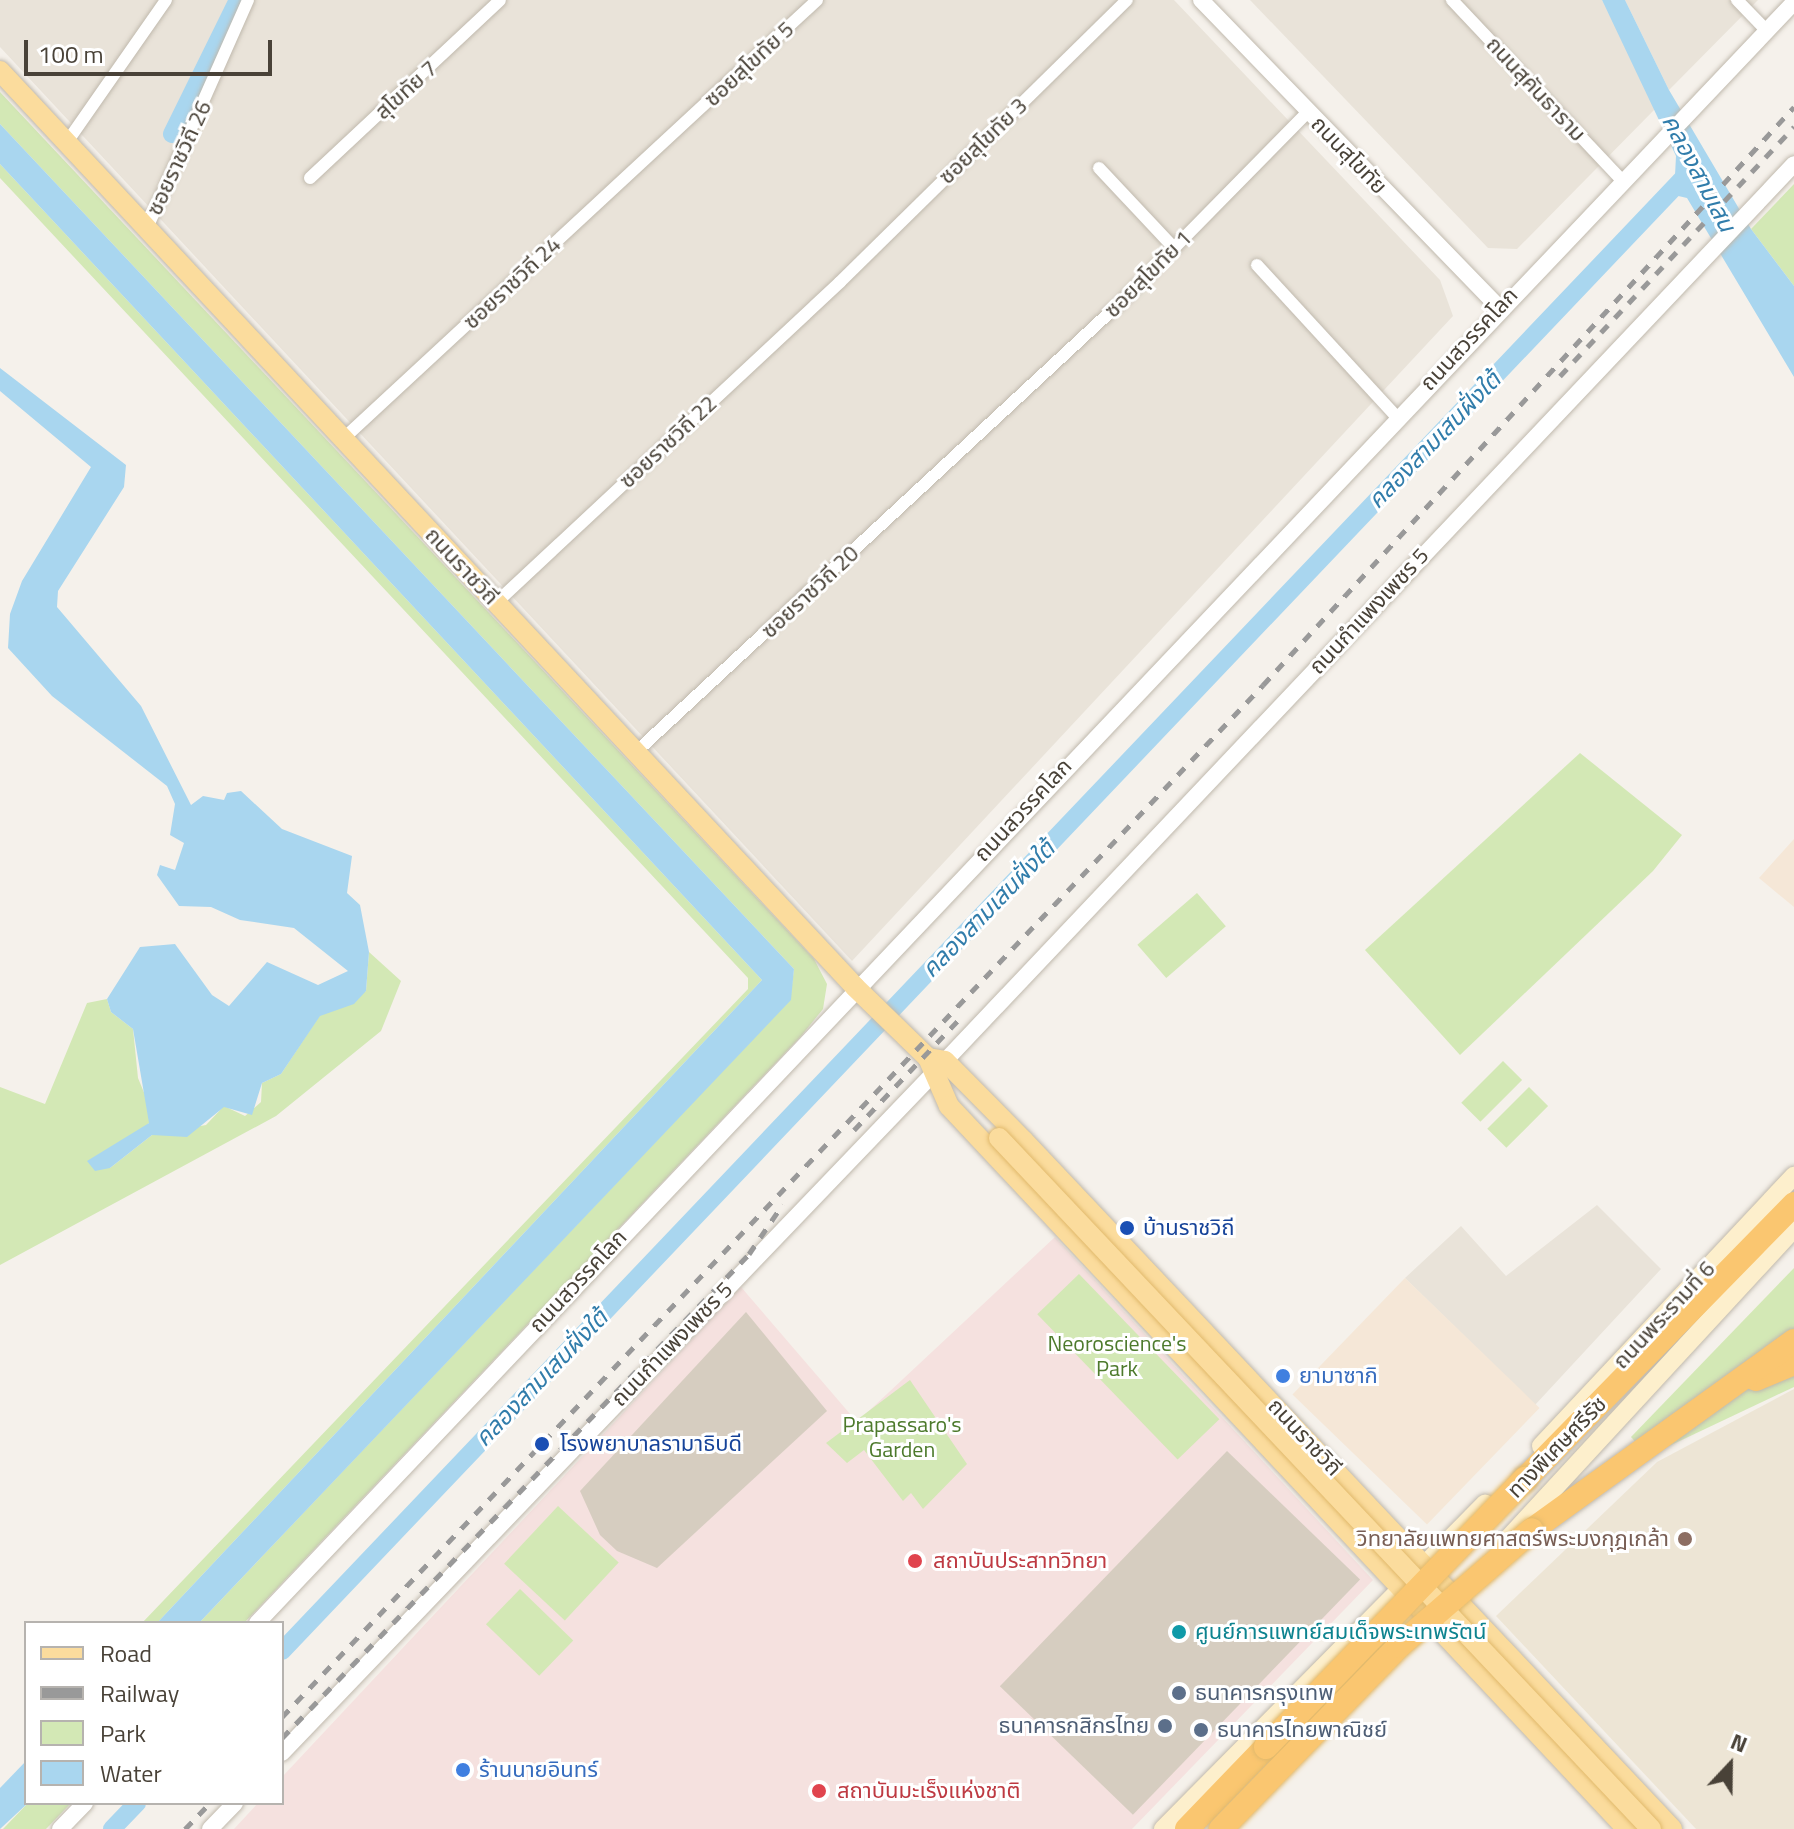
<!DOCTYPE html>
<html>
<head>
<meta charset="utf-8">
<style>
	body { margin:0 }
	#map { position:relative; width:1794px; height:1829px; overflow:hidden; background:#f5f1eb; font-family:"Titillium Web","Noto Sans Thai",sans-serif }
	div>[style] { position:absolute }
	.residential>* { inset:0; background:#e9e3d9 }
	.commercial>* { inset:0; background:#f5e7d7; transform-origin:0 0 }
	.education>* { inset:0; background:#ede5d5 }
	.medical>* { inset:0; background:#f5e1df }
	.green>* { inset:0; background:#d3e8b5; transform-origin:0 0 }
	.water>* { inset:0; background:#a9d6ef }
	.canal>* { height:18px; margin:-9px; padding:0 9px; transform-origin:9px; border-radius:9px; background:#a9d6ef }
	.building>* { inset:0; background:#d6cdc0; transform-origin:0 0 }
	.roads { filter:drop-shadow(0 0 2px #c0b9ad) drop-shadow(0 0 2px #c0b9ad) }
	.minor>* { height:12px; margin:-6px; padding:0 6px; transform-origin:6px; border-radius:6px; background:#fff }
	.tertiary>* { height:16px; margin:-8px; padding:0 8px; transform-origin:8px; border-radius:8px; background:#fff }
	.secondary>* { height:18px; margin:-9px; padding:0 9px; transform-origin:9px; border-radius:9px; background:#fdefcc }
	.primary>* { height:20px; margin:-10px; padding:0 10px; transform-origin:10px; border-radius:10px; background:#fbdc9d }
	.motorway>* { height:24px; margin:-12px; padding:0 12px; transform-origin:12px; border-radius:12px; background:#fac670 }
	.rail>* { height:5px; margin-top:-2.5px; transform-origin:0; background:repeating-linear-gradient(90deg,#999 0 10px,transparent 0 20px) }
	.bridges { filter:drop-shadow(0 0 2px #e1b96c) drop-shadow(0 0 2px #e1b96c) }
	.primary-bridge>* { height:20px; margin:-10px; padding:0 10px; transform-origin:10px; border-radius:10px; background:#fbdc9d }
	.motorway-bridge>* { height:24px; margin:-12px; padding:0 12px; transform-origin:12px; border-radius:12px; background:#fac670 }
	.dots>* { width:22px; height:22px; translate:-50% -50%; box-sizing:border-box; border:4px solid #fff; border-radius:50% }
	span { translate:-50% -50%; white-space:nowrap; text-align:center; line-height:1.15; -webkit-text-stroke:6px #fff; paint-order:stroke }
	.street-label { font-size:22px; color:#494238 }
	.transit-label { font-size:22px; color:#164399 }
	.left { translate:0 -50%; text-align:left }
	.park-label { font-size:22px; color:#4d7a2c }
	.shop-label { font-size:22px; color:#366cbe }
	.education-label { font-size:22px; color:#785e54 }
	.right { translate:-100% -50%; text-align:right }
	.health-label { font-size:22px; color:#be3a42 }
	.culture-label { font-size:22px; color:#0d838f }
	.service-label { font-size:22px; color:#4e5e75 }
	.water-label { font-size:24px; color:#317dab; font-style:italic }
	.legend { position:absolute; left:24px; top:1621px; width:260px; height:184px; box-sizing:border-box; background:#fff; border:2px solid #b6b3af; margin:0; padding:10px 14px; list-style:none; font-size:24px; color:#494238 }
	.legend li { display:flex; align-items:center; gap:16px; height:40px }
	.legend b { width:40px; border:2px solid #b6b3af }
	.north { position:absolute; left:1690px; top:1725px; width:80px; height:80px; -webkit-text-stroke:6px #fff; paint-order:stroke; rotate:22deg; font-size:22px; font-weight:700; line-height:32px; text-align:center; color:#494238 }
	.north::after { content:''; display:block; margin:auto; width:28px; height:36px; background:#494238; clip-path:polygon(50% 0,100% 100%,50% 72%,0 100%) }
	.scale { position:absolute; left:24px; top:40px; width:248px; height:36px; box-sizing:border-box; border:4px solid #494238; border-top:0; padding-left:10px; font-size:24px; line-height:28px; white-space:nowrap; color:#494238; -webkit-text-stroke:6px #fff; paint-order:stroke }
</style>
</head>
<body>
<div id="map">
	<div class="residential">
		<div style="clip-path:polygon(0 0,1174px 0,1440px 280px,1453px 316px,852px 961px,0 47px)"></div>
		<div style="clip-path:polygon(1250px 0,1602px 0,1657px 107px,1517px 249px,1488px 248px)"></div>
		<div style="clip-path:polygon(1625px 0,1758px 0,1669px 90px)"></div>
		<div style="clip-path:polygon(1597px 1205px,1661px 1269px,1535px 1405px,1405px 1278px,1461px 1226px,1506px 1276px)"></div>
	</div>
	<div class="commercial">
		<div style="clip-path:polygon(1794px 839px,1794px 907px,1759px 878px)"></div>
		<div style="left:1405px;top:1278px;width:187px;height:162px;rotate:44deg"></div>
	</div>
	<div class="education">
		<div style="clip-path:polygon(1794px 1389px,1794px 1829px,1696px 1829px,1496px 1616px,1657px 1462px)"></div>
	</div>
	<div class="medical">
		<div style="clip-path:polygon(1055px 1237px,1373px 1580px,1132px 1829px,234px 1829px,258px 1803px,282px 1803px,282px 1777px,741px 1287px,857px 1422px)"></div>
	</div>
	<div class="green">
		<div style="clip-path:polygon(0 92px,814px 959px,827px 984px,823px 1009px,802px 1035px,244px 1623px,199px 1623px,790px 1000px,794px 969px,0 124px)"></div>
		<div style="clip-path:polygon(0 164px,762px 980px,157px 1623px,142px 1623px,748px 989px,748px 978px,0 178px)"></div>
		<div style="clip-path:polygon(1794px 184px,1794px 286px,1751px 229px)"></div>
		<div style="clip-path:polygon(1580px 753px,1682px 835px,1653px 871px,1460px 1055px,1365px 950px)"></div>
		<div style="left:1197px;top:893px;width:44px;height:79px;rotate:49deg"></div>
		<div style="clip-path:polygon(369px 952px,401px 981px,381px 1031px,276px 1116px,0 1265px,0 1087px,45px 1104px,87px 1003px,107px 999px,111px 1012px,133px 1029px,138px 1078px,150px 1107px,149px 1123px,133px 1138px,88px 1162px,110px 1168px,152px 1135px,206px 1125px,224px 1106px,245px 1116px,261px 1102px,262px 1083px,281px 1074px,320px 1015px,366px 991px)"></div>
		<div style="left:1503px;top:1061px;width:27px;height:59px;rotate:45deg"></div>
		<div style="left:1529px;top:1087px;width:27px;height:59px;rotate:45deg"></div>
		<div style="clip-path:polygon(1794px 1268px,1794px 1387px,1648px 1456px,1631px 1437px)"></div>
		<div style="left:1079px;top:1274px;width:202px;height:58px;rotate:46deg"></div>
		<div style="clip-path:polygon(910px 1380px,967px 1464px,923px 1509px,911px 1493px,903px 1501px,864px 1450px,847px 1463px,826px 1443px)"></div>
		<div style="left:558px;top:1506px;width:83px;height:79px;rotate:43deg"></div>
		<div style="left:520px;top:1589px;width:74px;height:49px;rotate:44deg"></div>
		<div style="clip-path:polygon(28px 1803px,71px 1803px,46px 1829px,3px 1829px)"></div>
	</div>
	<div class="water">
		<div style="clip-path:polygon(1602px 0,1625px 0,1669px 90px,1751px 229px,1794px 286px,1794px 377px,1687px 198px,1674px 195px,1676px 156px)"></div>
		<div style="clip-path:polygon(0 124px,794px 969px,791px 1000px,199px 1623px,157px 1623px,762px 980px,0 164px)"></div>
		<div style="clip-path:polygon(0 368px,126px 465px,124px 487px,58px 591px,57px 607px,141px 706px,191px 805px,203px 796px,224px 800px,227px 793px,241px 791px,282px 829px,352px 856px,347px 893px,360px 905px,369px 952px,366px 991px,354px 1004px,320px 1016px,281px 1074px,262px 1083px,252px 1115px,224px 1107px,187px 1137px,152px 1135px,110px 1168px,95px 1171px,87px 1161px,149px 1123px,133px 1029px,111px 1012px,107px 999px,140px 947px,175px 944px,212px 995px,229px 1006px,267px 962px,318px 985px,348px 971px,294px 928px,240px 920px,211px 907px,179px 906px,157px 875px,160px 865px,175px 870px,184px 843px,170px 835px,175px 804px,167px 786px,52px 696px,8px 648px,10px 614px,22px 581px,91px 467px,0 391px)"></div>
		<div style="clip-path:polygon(26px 1761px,28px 1803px,0 1829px,0 1788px)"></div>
	</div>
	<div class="canal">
		<div style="left:172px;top:134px;width:149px;rotate:-63.8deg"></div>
		<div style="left:282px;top:1651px;width:2041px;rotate:-46.43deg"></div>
		<div style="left:112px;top:1829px;width:36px;rotate:-46deg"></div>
	</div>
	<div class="building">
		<div style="clip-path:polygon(746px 1312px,827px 1411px,657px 1568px,617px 1551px,600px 1535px,580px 1491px)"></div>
		<div style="left:1227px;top:1451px;width:185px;height:327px;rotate:44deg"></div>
	</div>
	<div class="roads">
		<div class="minor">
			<div style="left:1452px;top:0;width:245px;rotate:46.7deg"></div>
			<div style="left:1737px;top:0;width:42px;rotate:46deg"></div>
			<div style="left:67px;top:142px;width:173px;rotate:-55.1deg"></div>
			<div style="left:1099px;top:168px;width:110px;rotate:46.8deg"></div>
			<div style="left:310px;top:178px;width:260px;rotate:-43.1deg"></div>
			<div style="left:147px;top:228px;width:249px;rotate:-66.1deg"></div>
			<div style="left:1257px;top:265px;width:205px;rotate:47.4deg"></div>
			<div style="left:343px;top:439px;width:646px;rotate:-42.8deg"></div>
			<div style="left:497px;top:602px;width:469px;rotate:-43deg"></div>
			<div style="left:840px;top:282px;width:402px;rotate:-44.5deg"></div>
			<div style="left:636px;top:752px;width:663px;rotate:-42.86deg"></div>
			<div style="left:1122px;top:301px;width:264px;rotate:-45.5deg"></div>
		</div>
		<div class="tertiary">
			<div style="left:1201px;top:0;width:428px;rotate:45.9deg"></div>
			<div style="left:945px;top:1061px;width:1235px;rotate:-46.57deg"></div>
			<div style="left:257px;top:1623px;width:2234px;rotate:-46.52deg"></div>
			<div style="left:282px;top:1753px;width:938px;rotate:-46.21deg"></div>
			<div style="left:60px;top:1829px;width:36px;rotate:-46deg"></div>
			<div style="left:210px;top:1829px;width:36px;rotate:-46deg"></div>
		</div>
		<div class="secondary">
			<div style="left:1541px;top:1446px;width:370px;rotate:-46.9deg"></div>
			<div style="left:1503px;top:1544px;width:429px;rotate:-47.3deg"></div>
			<div style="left:1163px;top:1829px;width:458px;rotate:-45.3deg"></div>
		</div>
		<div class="primary">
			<div style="left:0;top:71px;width:1253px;rotate:46.97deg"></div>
			<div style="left:855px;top:987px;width:102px;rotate:44.2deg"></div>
			<div style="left:928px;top:1058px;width:17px;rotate:10deg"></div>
			<div style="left:945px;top:1061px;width:112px;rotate:45.4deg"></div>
			<div style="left:1024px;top:1141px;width:945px;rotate:46.71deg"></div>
			<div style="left:928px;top:1058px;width:52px;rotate:66.4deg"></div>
			<div style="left:949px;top:1106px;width:991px;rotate:46.84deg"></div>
		</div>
		<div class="motorway">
			<div style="left:1756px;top:1379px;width:41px;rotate:-22.8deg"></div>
			<div style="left:1525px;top:1479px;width:385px;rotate:-45.6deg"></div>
			<div style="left:1532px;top:1530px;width:323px;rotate:-35.8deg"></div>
			<div style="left:1187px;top:1829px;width:114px;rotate:-46.1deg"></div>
		</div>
	</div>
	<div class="rail">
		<div style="left:1560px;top:376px;width:342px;rotate:-46.8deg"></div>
		<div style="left:854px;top:1130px;width:157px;rotate:-46.5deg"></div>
		<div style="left:282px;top:1717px;width:1424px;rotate:-46.45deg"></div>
		<div style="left:1263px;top:685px;width:785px;rotate:-47.43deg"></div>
		<div style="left:282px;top:1738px;width:673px;rotate:-46.02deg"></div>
		<div style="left:749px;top:1254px;width:60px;rotate:-55.8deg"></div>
		<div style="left:185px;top:1829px;width:36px;rotate:-46deg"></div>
	</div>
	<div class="bridges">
		<div class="primary-bridge">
			<div style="left:999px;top:1138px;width:950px;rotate:46.66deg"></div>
		</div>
		<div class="motorway-bridge">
			<div style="left:1266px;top:1747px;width:373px;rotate:-46deg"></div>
			<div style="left:1221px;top:1829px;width:255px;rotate:-45.8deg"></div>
			<div style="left:1399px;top:1646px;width:176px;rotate:-41.1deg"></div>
		</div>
	</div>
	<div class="dots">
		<div style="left:1127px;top:1228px;background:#1a4fb4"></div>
		<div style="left:1283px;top:1376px;background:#3f7fe0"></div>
		<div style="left:542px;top:1444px;background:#1a4fb4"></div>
		<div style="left:1685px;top:1539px;background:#8d6e63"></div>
		<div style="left:915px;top:1561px;background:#e0444e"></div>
		<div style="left:1179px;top:1632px;background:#0f9aa8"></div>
		<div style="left:1179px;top:1693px;background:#5c6f8a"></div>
		<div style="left:1165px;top:1726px;background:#5c6f8a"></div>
		<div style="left:1201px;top:1730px;background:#5c6f8a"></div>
		<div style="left:463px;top:1770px;background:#3f7fe0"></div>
		<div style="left:819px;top:1791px;background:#e0444e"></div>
	</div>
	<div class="street-label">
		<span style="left:749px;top:64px;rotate:-43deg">ซอยสุโขทัย 5</span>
		<span style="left:1536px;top:89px;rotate:47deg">ถนนสุคันธาราม</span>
		<span style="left:406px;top:90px;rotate:-42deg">สุโขทัย 7</span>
		<span style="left:983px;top:141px;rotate:-44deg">ซอยสุโขทัย 3</span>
		<span style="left:1349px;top:155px;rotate:46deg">ถนนสุโขทัย</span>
		<span style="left:179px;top:158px;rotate:-65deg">ซอยราชวิถี 26</span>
		<span style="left:1148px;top:274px;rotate:-45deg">ซอยสุโขทัย 1</span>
		<span style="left:512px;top:283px;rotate:-43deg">ซอยราชวิถี 24</span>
		<span style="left:1469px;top:339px;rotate:-47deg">ถนนสวรรคโลก</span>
		<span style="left:668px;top:442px;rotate:-43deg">ซอยราชวิถี 22</span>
		<span style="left:462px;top:566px;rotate:47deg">ถนนราชวิถี</span>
		<span style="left:810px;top:592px;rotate:-43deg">ซอยราชวิถี 20</span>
		<span style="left:1369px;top:611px;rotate:-47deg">ถนนกำแพงเพชร 5</span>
		<span style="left:1023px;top:810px;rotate:-47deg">ถนนสวรรคโลก</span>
		<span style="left:578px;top:1281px;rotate:-47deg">ถนนสวรรคโลก</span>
		<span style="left:1664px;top:1315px;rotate:-47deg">ถนนพระรามที่ 6</span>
		<span style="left:672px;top:1344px;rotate:-46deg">ถนนกำแพงเพชร 5</span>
		<span style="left:1305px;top:1437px;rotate:47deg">ถนนราชวิถี</span>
		<span style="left:1557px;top:1447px;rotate:-46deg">ทางพิเศษศรีรัช</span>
	</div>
	<div class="transit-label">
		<span class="left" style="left:1143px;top:1228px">บ้านราชวิถี</span>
		<span class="left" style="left:560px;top:1444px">โรงพยาบาลรามาธิบดี</span>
	</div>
	<div class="park-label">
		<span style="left:1117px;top:1356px">Neoroscience's<br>Park</span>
		<span style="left:902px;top:1437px">Prapassaro's<br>Garden</span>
	</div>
	<div class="shop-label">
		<span class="left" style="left:1299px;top:1376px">ยามาซากิ</span>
		<span class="left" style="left:479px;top:1770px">ร้านนายอินทร์</span>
	</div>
	<div class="education-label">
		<span class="right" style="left:1669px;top:1539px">วิทยาลัยแพทยศาสตร์พระมงกุฎเกล้า</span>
	</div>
	<div class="health-label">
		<span class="left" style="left:933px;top:1561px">สถาบันประสาทวิทยา</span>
		<span class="left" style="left:837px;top:1791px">สถาบันมะเร็งแห่งชาติ</span>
	</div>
	<div class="culture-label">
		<span class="left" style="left:1195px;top:1632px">ศูนย์การแพทย์สมเด็จพระเทพรัตน์</span>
	</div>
	<div class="service-label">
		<span class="left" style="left:1195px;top:1693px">ธนาคารกรุงเทพ</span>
		<span class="right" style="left:1149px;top:1726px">ธนาคารกสิกรไทย</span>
		<span class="left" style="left:1217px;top:1730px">ธนาคารไทยพาณิชย์</span>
	</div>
	<div class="water-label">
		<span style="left:1699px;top:173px;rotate:62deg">คลองสามเสน</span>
		<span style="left:1434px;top:440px;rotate:-46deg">คลองสามเสนฝั่งใต้</span>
		<span style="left:988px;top:909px;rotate:-46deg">คลองสามเสนฝั่งใต้</span>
		<span style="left:541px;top:1378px;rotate:-46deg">คลองสามเสนฝั่งใต้</span>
	</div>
	<ul class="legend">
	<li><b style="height:10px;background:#fbdc9d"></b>Road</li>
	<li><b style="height:10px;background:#999"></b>Railway</li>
	<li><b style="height:22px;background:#d3e8b5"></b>Park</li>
	<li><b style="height:22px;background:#a9d6ef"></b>Water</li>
	</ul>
	<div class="north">N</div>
	<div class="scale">100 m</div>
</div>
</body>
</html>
